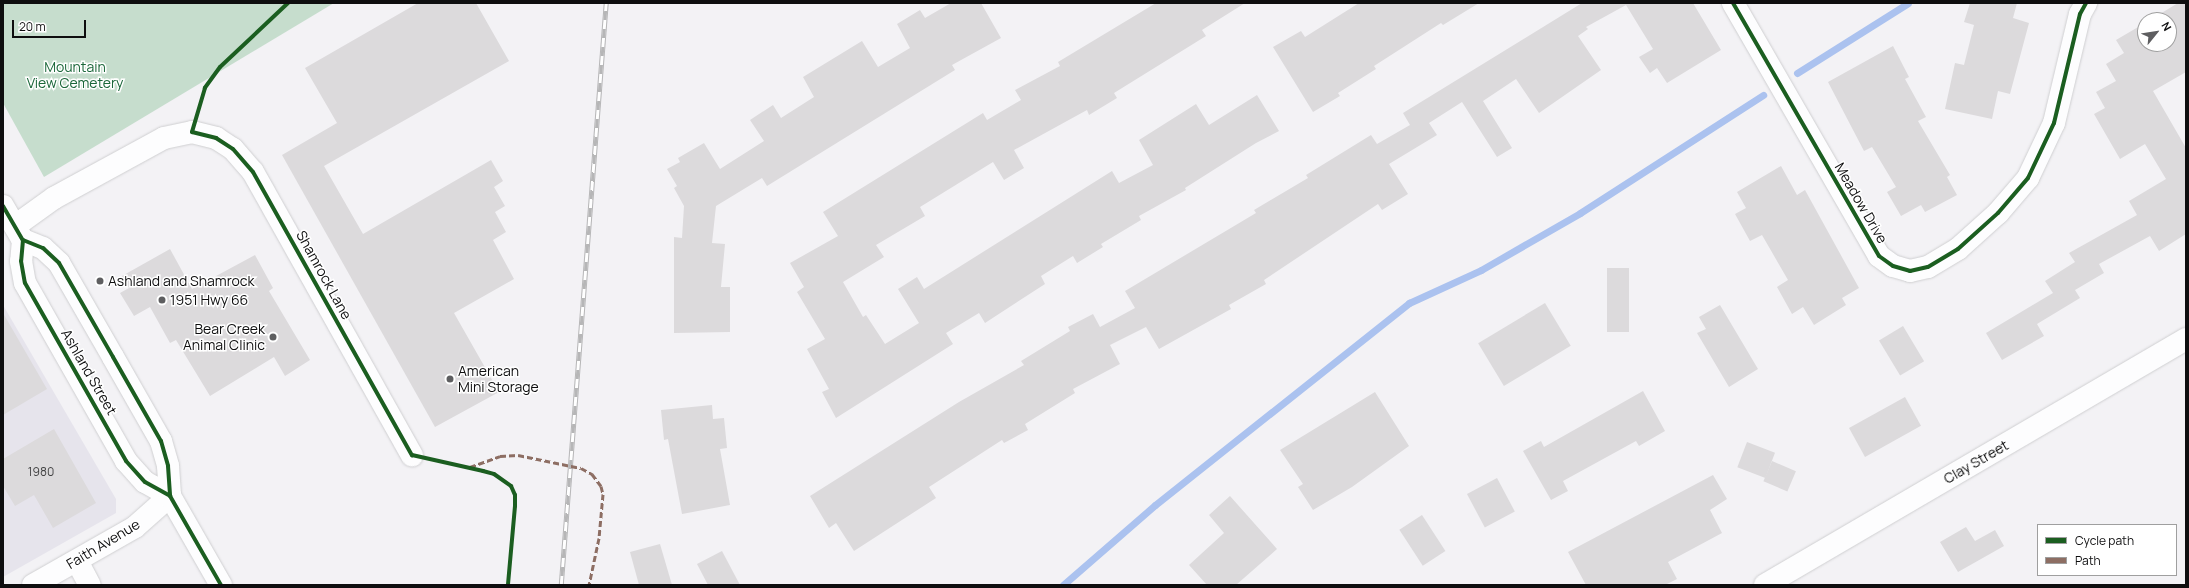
<!DOCTYPE html>
<html>
<head>
<meta charset="utf-8">
<style>
	body { margin:0 }
	#map { position:relative; width:2189px; height:588px; overflow:hidden; background:#f3f2f5; font-family:Manrope,sans-serif }
	div>[style] { position:absolute }
	.built>* { inset:0; background:#e6e4ec }
	.green>* { inset:0; background:#c6ddcd }
	.stream>* { height:7px; margin:-3.5px; padding:0 3.5px; transform-origin:3.5px; border-radius:3.5px; background:#abc2ef }
	.building>* { inset:0; background:#dcdadc; transform-origin:0 0 }
	.roads { filter:drop-shadow(0 0 1px #cfcfd1) drop-shadow(0 0 1px #cfcfd1) }
	.street>* { height:22px; margin:-11px; padding:0 11px; transform-origin:11px; border-radius:11px; background:#fdfdfe }
	.primary>* { height:22px; margin:-11px; padding:0 11px; transform-origin:11px; border-radius:11px; background:#fdfdfe }
	.rail>* { height:4.5px; margin-top:-2.25px; transform-origin:0; background:repeating-linear-gradient(90deg,#fff 0 9px,#b6b6b7 0 18px); box-sizing:border-box; border-block:1px solid #b6b6b7 }
	.quiet>* { height:3px; margin-top:-1.5px; transform-origin:0; background:repeating-linear-gradient(90deg,#8d6e63 0 6px,transparent 0 9px) }
	.cycleway>* { height:4px; margin:-2px; padding:0 2px; transform-origin:2px; border-radius:2px; background:#1b5e20 }
	.dots>* { width:11px; height:11px; translate:-50% -50%; box-sizing:border-box; border:2px solid #fff; border-radius:50% }
	span { translate:-50% -50%; white-space:nowrap; text-align:center; line-height:1.15; -webkit-text-stroke:3px #fff; paint-order:stroke }
	.number-label { font-size:12px; color:#424243 }
	.number-label span { -webkit-text-stroke-width:0 }
	.park-label { font-size:14px; color:#1b673a }
	.street-label { font-size:14px; color:#0e0e0f }
	.poi-label { font-size:14px; color:#0e0e0f }
	.left { translate:0 -50%; text-align:left }
	.right { translate:-100% -50%; text-align:right }
	.frame { position:absolute; inset:0; border:4px solid #0e0e0f; pointer-events:none }
	.legend { position:absolute; left:2037px; top:524px; width:140px; height:52px; box-sizing:border-box; background:#fff; border:1px solid #9f9f9f; margin:0; padding:5px 7px; list-style:none; font-size:12px; color:#0e0e0f }
	.legend li { display:flex; align-items:center; gap:8px; height:20px }
	.legend b { width:20px; border:1px solid #9f9f9f }
	.north { position:absolute; left:2137px; top:12px; width:40px; height:40px; box-sizing:border-box; background:#fff; border:1px solid #9f9f9f; border-radius:50%; rotate:60deg; font-size:11px; font-weight:700; line-height:16px; text-align:center; color:#0e0e0f }
	.north::after { content:''; display:block; margin:auto; width:14px; height:18px; background:#5e5e60; clip-path:polygon(50% 0,100% 100%,50% 72%,0 100%) }
	.scale { position:absolute; left:12px; top:20px; width:74px; height:18px; box-sizing:border-box; border:2px solid #0e0e0f; border-top:0; padding-left:5px; font-size:12px; line-height:14px; white-space:nowrap; color:#0e0e0f; -webkit-text-stroke:3px #fff; paint-order:stroke }
</style>
</head>
<body>
<div id="map">
	<div class="built">
		<div style="clip-path:polygon(3px 305px,116px 499px,116px 513px,3px 577px)"></div>
	</div>
	<div class="green">
		<div style="clip-path:polygon(3px 3px,334px 3px,44px 177px,3px 103px)"></div>
	</div>
	<div class="stream">
		<div style="left:1797px;top:73px;width:131px;rotate:-32.2deg"></div>
		<div style="left:1063px;top:585px;width:122px;rotate:-41deg"></div>
		<div style="left:1155px;top:505px;width:325px;rotate:-38.5deg"></div>
		<div style="left:1409px;top:303px;width:79px;rotate:-24.6deg"></div>
		<div style="left:1481px;top:270px;width:114px;rotate:-29.9deg"></div>
		<div style="left:1580px;top:213px;width:218px;rotate:-32.8deg"></div>
	</div>
	<div class="building">
		<div style="clip-path:polygon(418px 3px,476px 3px,509px 61px,324px 166px,363px 234px,491px 160px,503px 181px,494px 187px,505px 206px,495px 212px,506px 232px,493px 240px,514px 279px,454px 313px,499px 392px,435px 427px,282px 155px,337px 123px,305px 68px)"></div>
		<div style="clip-path:polygon(951px 3px,981px 3px,1001px 38px,952px 65px,955px 70px,767px 186px,762px 178px,716px 206px,712px 243px,725px 244px,721px 287px,730px 287px,730px 332px,674px 333px,674px 237px,682px 238px,684px 206px,674px 188px,677px 186px,667px 169px,680px 162px,678px 158px,704px 143px,720px 169px,764px 141px,750px 120px,773px 105px,781px 118px,814px 97px,803px 77px,862px 41px,878px 67px,910px 48px,897px 24px,920px 10px,925px 18px)"></div>
		<div style="clip-path:polygon(1156px 3px,1245px 3px,1202px 30px,1206px 36px,1114px 93px,1117px 98px,1089px 115px,1087px 110px,1014px 150px,1024px 168px,1004px 180px,993px 162px,920px 207px,925px 216px,876px 245px,884px 257px,843px 282px,863px 317px,866px 315px,885px 344px,919px 323px,898px 289px,917px 277px,924px 289px,1112px 171px,1119px 183px,1153px 165px,1139px 140px,1196px 104px,1209px 125px,1257px 95px,1279px 131px,1256px 143px,1185px 188px,1186px 190px,1139px 216px,1141px 220px,1101px 244px,1103px 247px,1077px 263px,1073px 256px,1041px 276px,1045px 284px,985px 323px,979px 313px,946px 333px,953px 344px,836px 418px,822px 392px,829px 389px,807px 349px,825px 339px,797px 292px,804px 287px,790px 263px,838px 236px,823px 212px,983px 113px,987px 120px,1021px 100px,1015px 90px,1060px 66px,1058px 62px)"></div>
		<div style="clip-path:polygon(1359px 3px,1479px 3px,1443px 25px,1441px 23px,1374px 66px,1376px 69px,1338px 93px,1340px 96px,1313px 112px,1273px 47px,1301px 31px,1305px 37px)"></div>
		<div style="clip-path:polygon(1582px 3px,1693px 3px,1721px 50px,1667px 83px,1657px 68px,1650px 73px,1639px 57px,1653px 49px,1626px 5px,1586px 27px,1588px 29px,1578px 36px,1601px 70px,1539px 113px,1516px 79px,1483px 101px,1512px 148px,1497px 157px,1462px 102px,1429px 123px,1437px 135px,1389px 164px,1408px 194px,1382px 210px,1378px 204px,1264px 280px,1266px 284px,1229px 305px,1231px 309px,1159px 349px,1146px 327px,1110px 345px,1120px 364px,1073px 389px,1075px 393px,1025px 424px,1028px 430px,1004px 443px,1002px 440px,929px 487px,936px 498px,854px 551px,836px 523px,829px 528px,810px 496px,959px 402px,1024px 365px,1021px 361px,1070px 331px,1068px 327px,1093px 314px,1100px 327px,1135px 308px,1125px 291px,1256px 213px,1254px 210px,1308px 178px,1306px 175px,1371px 135px,1377px 144px,1410px 125px,1403px 113px)"></div>
		<div style="clip-path:polygon(1970px 3px,2017px 3px,2013px 18px,2029px 23px,2010px 94px,1998px 91px,1992px 119px,1945px 109px,1955px 63px,1964px 65px,1974px 25px,1964px 22px)"></div>
		<div style="clip-path:polygon(2178px 3px,2186px 3px,2186px 72px,2153px 91px,2186px 148px,2186px 234px,2159px 251px,2150px 236px,2099px 264px,2104px 273px,2075px 290px,2080px 298px,2037px 324px,2044px 336px,2002px 360px,1986px 333px,2053px 293px,2045px 281px,2075px 262px,2069px 253px,2137px 215px,2129px 201px,2166px 179px,2145px 144px,2120px 159px,2094px 114px,2105px 108px,2096px 92px,2116px 81px,2106px 64px,2124px 53px,2116px 40px,2145px 23px,2145px 44px,2169px 44px,2169px 20px,2150px 20px)"></div>
		<div style="clip-path:polygon(1893px 46px,1909px 77px,1905px 79px,1926px 117px,1918px 121px,1950px 175px,1947px 177px,1957px 195px,1925px 212px,1921px 205px,1901px 216px,1887px 192px,1896px 187px,1872px 147px,1864px 151px,1828px 82px)"></div>
		<div style="clip-path:polygon(1781px 166px,1797px 195px,1805px 190px,1859px 288px,1842px 298px,1846px 305px,1814px 325px,1803px 307px,1792px 314px,1777px 287px,1788px 280px,1762px 235px,1750px 241px,1735px 214px,1746px 208px,1737px 192px)"></div>
		<div style="clip-path:polygon(170px 249px,192px 289px,255px 255px,273px 288px,269px 291px,310px 360px,285px 376px,274px 357px,210px 396px,176px 340px,170px 343px,150px 307px,134px 316px,120px 293px,129px 288px,122px 276px)"></div>
		<div style="left:1607px;top:268px;width:22px;height:64px"></div>
		<div style="left:1545px;top:303px;width:50px;height:78px;rotate:59deg"></div>
		<div style="clip-path:polygon(1720px 305px,1758px 369px,1729px 387px,1697px 333px,1706px 329px,1699px 317px)"></div>
		<div style="clip-path:polygon(3px 313px,47px 389px,3px 415px)"></div>
		<div style="left:1903px;top:326px;width:41px;height:28px;rotate:59deg"></div>
		<div style="clip-path:polygon(1643px 391px,1665px 431px,1639px 446px,1636px 441px,1563px 481px,1568px 491px,1551px 500px,1523px 451px,1541px 441px,1544px 447px)"></div>
		<div style="clip-path:polygon(1375px 392px,1409px 446px,1352px 487px,1313px 510px,1298px 487px,1303px 484px,1280px 450px)"></div>
		<div style="left:1905px;top:397px;width:33px;height:64px;rotate:61deg"></div>
		<div style="clip-path:polygon(712px 405px,713px 419px,724px 418px,727px 448px,720px 449px,730px 505px,682px 514px,668px 439px,664px 440px,661px 410px)"></div>
		<div style="clip-path:polygon(54px 429px,96px 503px,53px 528px,34px 495px,15px 506px,3px 486px,3px 459px)"></div>
		<div style="left:1747px;top:442px;width:30px;height:27px;rotate:21deg"></div>
		<div style="left:1772px;top:461px;width:26px;height:22px;rotate:23deg"></div>
		<div style="clip-path:polygon(1713px 475px,1727px 499px,1710px 510px,1722px 533px,1668px 562px,1677px 579px,1665px 585px,1586px 585px,1568px 552px)"></div>
		<div style="left:1497px;top:478px;width:38px;height:34px;rotate:62deg"></div>
		<div style="clip-path:polygon(1230px 496px,1277px 549px,1236px 585px,1207px 585px,1189px 565px,1224px 533px,1209px 515px)"></div>
		<div style="left:1422px;top:515px;width:43px;height:27px;rotate:57deg"></div>
		<div style="clip-path:polygon(1966px 527px,1975px 541px,1995px 530px,2004px 546px,1958px 572px,1940px 542px)"></div>
		<div style="clip-path:polygon(660px 544px,672px 585px,639px 585px,630px 552px)"></div>
		<div style="clip-path:polygon(722px 551px,740px 585px,708px 585px,697px 564px)"></div>
	</div>
	<div class="roads">
		<div class="street">
			<div style="left:1733px;top:3px;width:292px;rotate:60deg"></div>
			<div style="left:1879px;top:256px;width:17px;rotate:36deg"></div>
			<div style="left:1893px;top:266px;width:18px;rotate:16deg"></div>
			<div style="left:1910px;top:271px;width:18px;rotate:-13deg"></div>
			<div style="left:1928px;top:267px;width:35px;rotate:-31deg"></div>
			<div style="left:1958px;top:249px;width:54px;rotate:-42deg"></div>
			<div style="left:1998px;top:213px;width:46px;rotate:-49.4deg"></div>
			<div style="left:2028px;top:178px;width:61px;rotate:-64.7deg"></div>
			<div style="left:2054px;top:123px;width:112px;rotate:-76.6deg"></div>
			<div style="left:2080px;top:14px;width:13px;rotate:-61deg"></div>
			<div style="left:15px;top:226px;width:48px;rotate:-35.7deg"></div>
			<div style="left:54px;top:198px;width:125px;rotate:-28.6deg"></div>
			<div style="left:164px;top:138px;width:29px;rotate:-12deg"></div>
			<div style="left:192px;top:132px;width:25px;rotate:14deg"></div>
			<div style="left:216px;top:138px;width:20px;rotate:33deg"></div>
			<div style="left:233px;top:149px;width:30px;rotate:49deg"></div>
			<div style="left:253px;top:172px;width:325px;rotate:60.7deg"></div>
			<div style="left:77px;top:561px;width:27px;rotate:62deg"></div>
			<div style="left:33px;top:585px;width:117px;rotate:-29.6deg"></div>
			<div style="left:135px;top:527px;width:47px;rotate:-41.5deg"></div>
			<div style="left:1765px;top:585px;width:488px;rotate:-30.3deg"></div>
		</div>
		<div class="primary">
			<div style="left:3px;top:206px;width:39px;rotate:60deg"></div>
			<div style="left:23px;top:240px;width:21px;rotate:95deg"></div>
			<div style="left:21px;top:261px;width:22px;rotate:80deg"></div>
			<div style="left:25px;top:283px;width:205px;rotate:60.4deg"></div>
			<div style="left:126px;top:461px;width:28px;rotate:48deg"></div>
			<div style="left:145px;top:482px;width:29px;rotate:29deg"></div>
			<div style="left:23px;top:240px;width:22px;rotate:22deg"></div>
			<div style="left:43px;top:248px;width:22px;rotate:43deg"></div>
			<div style="left:59px;top:263px;width:108px;rotate:60.1deg"></div>
			<div style="left:113px;top:357px;width:97px;rotate:60.3deg"></div>
			<div style="left:161px;top:441px;width:26px;rotate:74deg"></div>
			<div style="left:168px;top:466px;width:30px;rotate:86deg"></div>
			<div style="left:170px;top:496px;width:103px;rotate:60.2deg"></div>
		</div>
	</div>
	<div class="rail">
		<div style="left:561px;top:585px;width:584px;rotate:-85.58deg"></div>
	</div>
	<div class="quiet">
		<div style="left:470px;top:467px;width:32px;rotate:-20deg"></div>
		<div style="left:500px;top:456px;width:18px;rotate:-3deg"></div>
		<div style="left:518px;top:455px;width:64px;rotate:11.7deg"></div>
		<div style="left:581px;top:468px;width:13px;rotate:29deg"></div>
		<div style="left:592px;top:474px;width:15px;rotate:53deg"></div>
		<div style="left:601px;top:486px;width:8px;rotate:76deg"></div>
		<div style="left:603px;top:494px;width:44px;rotate:95.2deg"></div>
		<div style="left:599px;top:538px;width:48px;rotate:102deg"></div>
	</div>
	<div class="cycleway">
		<div style="left:288px;top:3px;width:93px;rotate:136.7deg"></div>
		<div style="left:220px;top:67px;width:26px;rotate:126deg"></div>
		<div style="left:205px;top:88px;width:46px;rotate:106.5deg"></div>
		<div style="left:192px;top:132px;width:25px;rotate:14deg"></div>
		<div style="left:216px;top:138px;width:20px;rotate:33deg"></div>
		<div style="left:233px;top:149px;width:30px;rotate:49deg"></div>
		<div style="left:253px;top:172px;width:325px;rotate:60.7deg"></div>
		<div style="left:412px;top:455px;width:73px;rotate:12.7deg"></div>
		<div style="left:483px;top:471px;width:11px;rotate:15deg"></div>
		<div style="left:494px;top:474px;width:21px;rotate:35deg"></div>
		<div style="left:511px;top:486px;width:10px;rotate:66deg"></div>
		<div style="left:515px;top:495px;width:11px;rotate:90deg"></div>
		<div style="left:515px;top:506px;width:79px;rotate:95.1deg"></div>
		<div style="left:1733px;top:3px;width:292px;rotate:60deg"></div>
		<div style="left:1879px;top:256px;width:17px;rotate:36deg"></div>
		<div style="left:1893px;top:266px;width:18px;rotate:16deg"></div>
		<div style="left:1910px;top:271px;width:18px;rotate:-13deg"></div>
		<div style="left:1928px;top:267px;width:35px;rotate:-31deg"></div>
		<div style="left:1958px;top:249px;width:54px;rotate:-42deg"></div>
		<div style="left:1998px;top:213px;width:46px;rotate:-49.4deg"></div>
		<div style="left:2028px;top:178px;width:61px;rotate:-64.7deg"></div>
		<div style="left:2054px;top:123px;width:112px;rotate:-76.6deg"></div>
		<div style="left:2080px;top:14px;width:13px;rotate:-61deg"></div>
		<div style="left:3px;top:206px;width:39px;rotate:60deg"></div>
		<div style="left:23px;top:240px;width:21px;rotate:95deg"></div>
		<div style="left:21px;top:261px;width:22px;rotate:80deg"></div>
		<div style="left:25px;top:283px;width:205px;rotate:60.4deg"></div>
		<div style="left:126px;top:461px;width:28px;rotate:48deg"></div>
		<div style="left:145px;top:482px;width:29px;rotate:29deg"></div>
		<div style="left:23px;top:240px;width:22px;rotate:22deg"></div>
		<div style="left:43px;top:248px;width:22px;rotate:43deg"></div>
		<div style="left:59px;top:263px;width:108px;rotate:60.1deg"></div>
		<div style="left:113px;top:357px;width:97px;rotate:60.3deg"></div>
		<div style="left:161px;top:441px;width:26px;rotate:74deg"></div>
		<div style="left:168px;top:466px;width:30px;rotate:86deg"></div>
		<div style="left:170px;top:496px;width:103px;rotate:60.2deg"></div>
	</div>
	<div class="dots">
		<div style="left:100px;top:281px;background:#5e5e60"></div>
		<div style="left:162px;top:300px;background:#5e5e60"></div>
		<div style="left:273px;top:337px;background:#5e5e60"></div>
		<div style="left:450px;top:379px;background:#5e5e60"></div>
	</div>
	<div class="number-label">
		<span style="left:41px;top:472px">1980</span>
	</div>
	<div class="park-label">
		<span style="left:75px;top:75px">Mountain<br>View Cemetery</span>
	</div>
	<div class="street-label">
		<span style="left:1861px;top:203px;rotate:60deg">Meadow Drive</span>
		<span style="left:324px;top:275px;rotate:61deg">Shamrock Lane</span>
		<span style="left:89px;top:372px;rotate:60deg">Ashland Street</span>
		<span style="left:1976px;top:462px;rotate:-30deg">Clay Street</span>
		<span style="left:103px;top:544px;rotate:-31deg">Faith Avenue</span>
	</div>
	<div class="poi-label">
		<span class="left" style="left:108px;top:281px">Ashland and Shamrock</span>
		<span class="left" style="left:170px;top:300px">1951 Hwy 66</span>
		<span class="right" style="left:265px;top:337px">Bear Creek<br>Animal Clinic</span>
		<span class="left" style="left:458px;top:379px">American<br>Mini Storage</span>
	</div>
	<div class="frame"></div>
	<ul class="legend">
	<li><b style="height:5px;background:#1b5e20"></b>Cycle path</li>
	<li><b style="height:5px;background:#8d6e63"></b>Path</li>
	</ul>
	<div class="north">N</div>
	<div class="scale">20 m</div>
</div>
</body>
</html>
